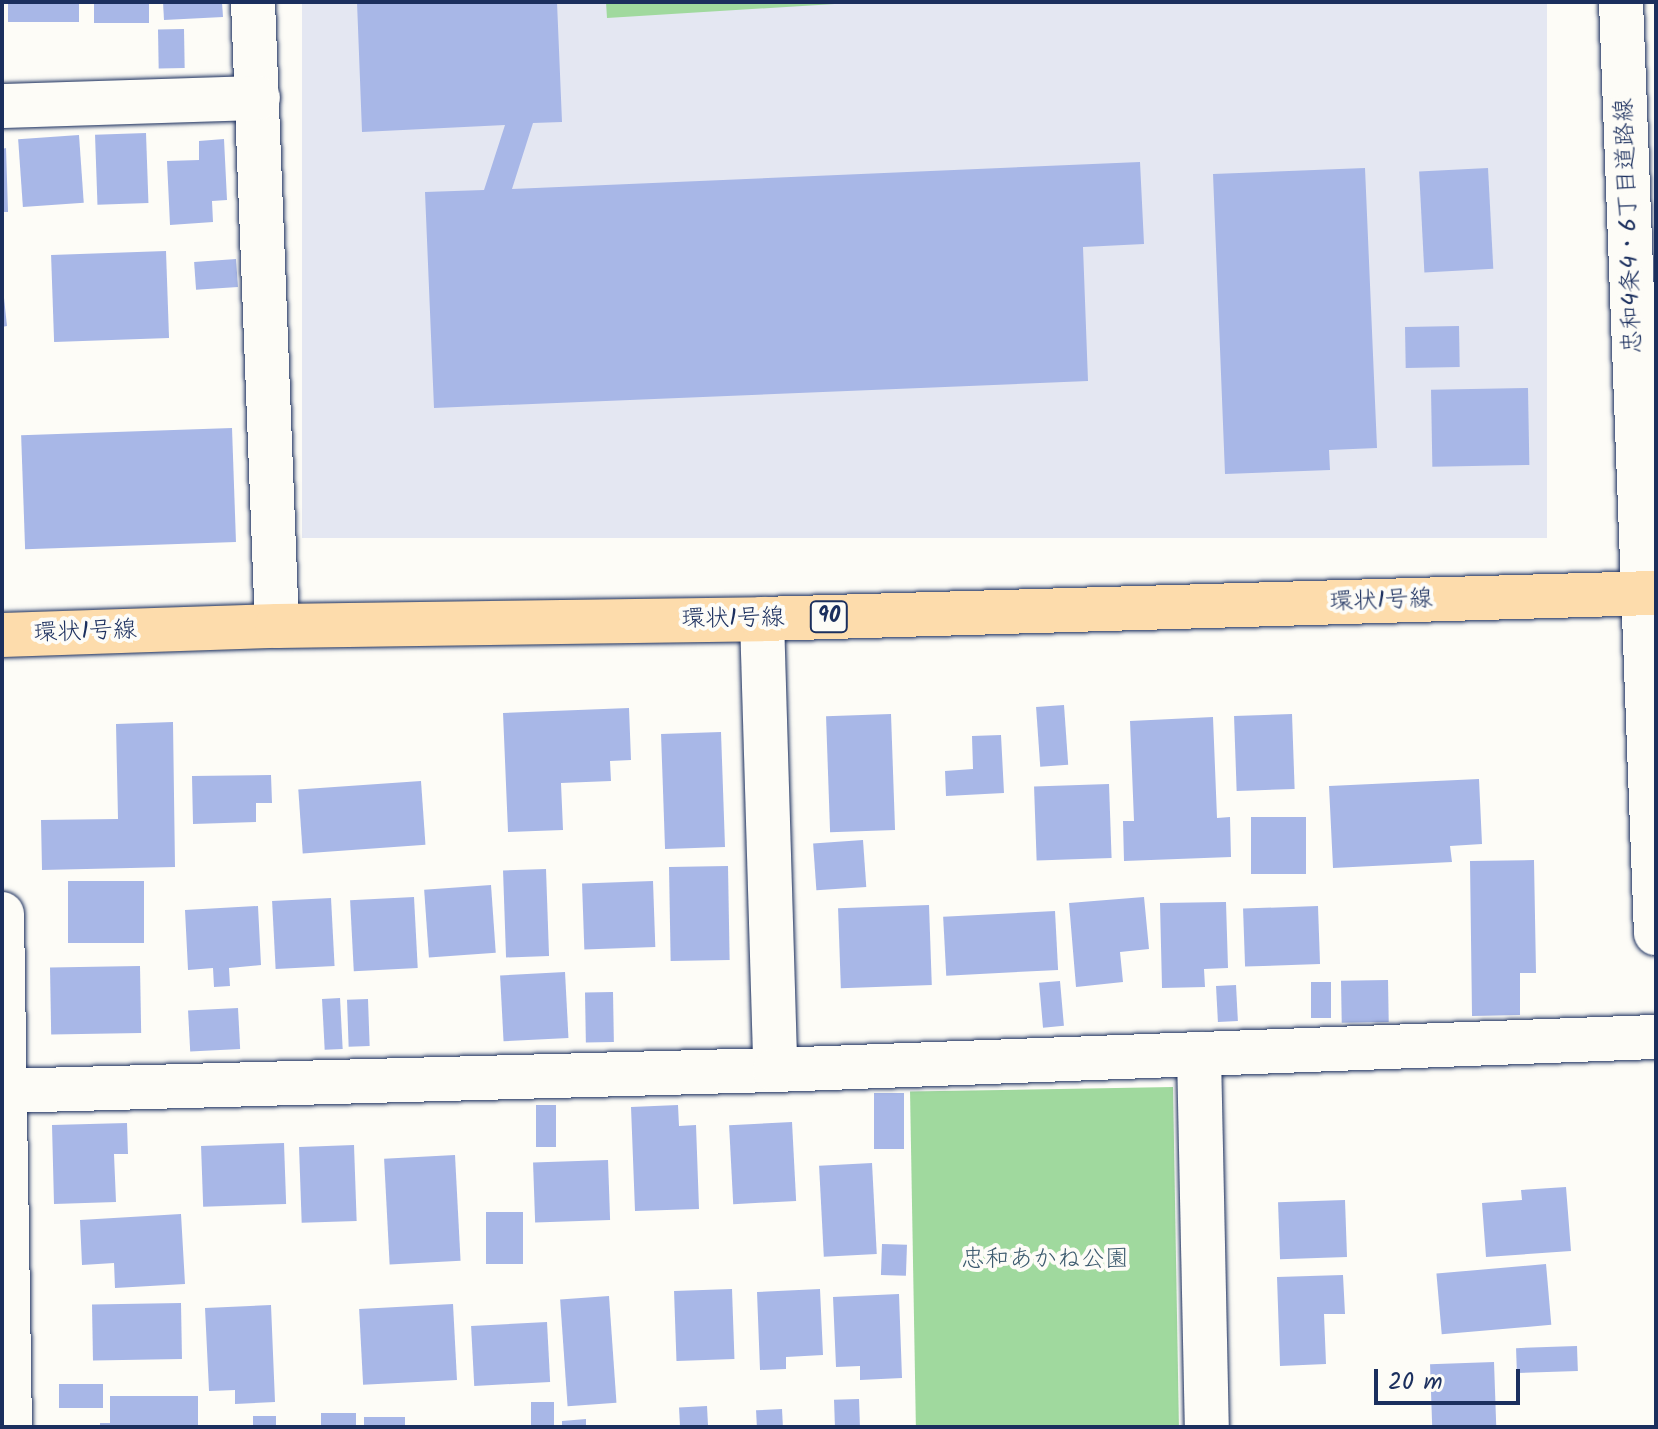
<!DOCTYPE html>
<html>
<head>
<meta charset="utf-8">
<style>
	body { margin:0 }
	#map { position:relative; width:1658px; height:1429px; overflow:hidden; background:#fdfcf7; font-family:Kalam,"Klee One",sans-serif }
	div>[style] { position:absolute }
	.built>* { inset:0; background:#e4e7f2; transform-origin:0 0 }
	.green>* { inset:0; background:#a0d99e; transform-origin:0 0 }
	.building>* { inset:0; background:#a8b7e7; transform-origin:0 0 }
	.roads { filter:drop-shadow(0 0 2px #1b2f5e) drop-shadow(0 0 2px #1b2f5e) }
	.minor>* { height:44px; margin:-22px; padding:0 22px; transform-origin:22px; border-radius:22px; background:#fdfcf7 }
	.major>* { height:44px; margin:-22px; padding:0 22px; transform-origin:22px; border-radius:22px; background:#fddcac }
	span { translate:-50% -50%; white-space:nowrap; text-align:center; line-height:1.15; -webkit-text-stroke:8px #fdfcf7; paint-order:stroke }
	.shield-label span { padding:2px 6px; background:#fdfcf7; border:2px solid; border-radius:6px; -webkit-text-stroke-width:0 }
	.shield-label { font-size:22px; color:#1b2f5e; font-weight:700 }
	.street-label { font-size:24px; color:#1b2f5e }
	.park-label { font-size:24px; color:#3c5a6e }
	.frame { position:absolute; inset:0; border:4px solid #1b2f5e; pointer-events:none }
	.scale { position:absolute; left:1374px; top:1369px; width:146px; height:36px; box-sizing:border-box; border:4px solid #1b2f5e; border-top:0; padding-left:10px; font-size:24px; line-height:28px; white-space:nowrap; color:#1b2f5e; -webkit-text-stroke:6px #fdfcf7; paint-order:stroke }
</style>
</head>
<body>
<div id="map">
	<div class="built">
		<div style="left:302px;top:2px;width:1245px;height:536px"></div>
	</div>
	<div class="green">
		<div style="clip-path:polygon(606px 2px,867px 2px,607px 18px)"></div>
		<div style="left:1173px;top:1087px;width:340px;height:263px;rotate:89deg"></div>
	</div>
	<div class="building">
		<div style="left:8px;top:2px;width:71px;height:20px"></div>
		<div style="left:94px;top:2px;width:55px;height:21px"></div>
		<div style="clip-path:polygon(163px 2px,222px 2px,223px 17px,164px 20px)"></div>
		<div style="clip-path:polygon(357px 2px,557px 2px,562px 122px,533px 123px,512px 189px,1140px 162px,1144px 244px,1083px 247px,1088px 381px,434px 408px,425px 192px,484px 190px,505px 125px,362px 132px)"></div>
		<div style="left:184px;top:29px;width:39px;height:26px;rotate:89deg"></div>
		<div style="left:146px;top:133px;width:70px;height:51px;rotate:88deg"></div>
		<div style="left:79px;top:135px;width:68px;height:61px;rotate:86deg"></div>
		<div style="clip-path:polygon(224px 139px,227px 200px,212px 201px,213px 222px,170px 225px,167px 161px,199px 160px,199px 141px)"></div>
		<div style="clip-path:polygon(6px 148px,8px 212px,2px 212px,2px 149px)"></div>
		<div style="clip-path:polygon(1365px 168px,1377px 448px,1329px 450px,1330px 470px,1225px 474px,1213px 174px)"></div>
		<div style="left:1488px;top:168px;width:101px;height:69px;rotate:87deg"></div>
		<div style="left:166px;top:251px;width:87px;height:115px;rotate:88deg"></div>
		<div style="left:236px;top:259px;width:28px;height:42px;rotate:86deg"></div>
		<div style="clip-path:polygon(2px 279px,7px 326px,2px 327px)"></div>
		<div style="left:1459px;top:326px;width:41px;height:54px;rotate:89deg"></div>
		<div style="left:1528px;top:388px;width:77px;height:97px;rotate:89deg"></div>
		<div style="left:232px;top:428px;width:114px;height:211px;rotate:88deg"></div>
		<div style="left:1064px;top:705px;width:60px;height:28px;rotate:86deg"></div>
		<div style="clip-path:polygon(629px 708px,631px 760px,610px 761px,611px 781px,561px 783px,563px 830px,508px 832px,503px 713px)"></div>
		<div style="left:891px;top:714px;width:116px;height:65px;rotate:88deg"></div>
		<div style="left:1292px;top:714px;width:75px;height:58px;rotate:88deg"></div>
		<div style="clip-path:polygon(1213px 717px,1217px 818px,1230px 817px,1231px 857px,1124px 861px,1123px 821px,1134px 821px,1130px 721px)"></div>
		<div style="clip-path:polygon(173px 722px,175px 867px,42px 870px,41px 820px,118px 819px,116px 724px)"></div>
		<div style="left:721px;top:732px;width:115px;height:60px;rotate:88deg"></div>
		<div style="clip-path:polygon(1001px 735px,1004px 793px,946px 796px,945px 771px,973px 769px,972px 736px)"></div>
		<div style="clip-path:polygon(271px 775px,272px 803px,256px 803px,256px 822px,193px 824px,192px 776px)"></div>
		<div style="clip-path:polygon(1479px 779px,1482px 844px,1450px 846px,1452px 862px,1333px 868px,1329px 786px)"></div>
		<div style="left:421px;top:781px;width:64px;height:123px;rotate:86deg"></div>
		<div style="left:1109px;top:784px;width:74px;height:75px;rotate:88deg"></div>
		<div style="left:1251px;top:817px;width:55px;height:57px"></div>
		<div style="left:863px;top:840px;width:47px;height:50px;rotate:86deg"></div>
		<div style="clip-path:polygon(1534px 860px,1536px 973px,1520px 973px,1520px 1015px,1472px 1016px,1470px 861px)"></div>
		<div style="left:728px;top:866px;width:94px;height:59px;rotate:89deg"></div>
		<div style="left:546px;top:869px;width:87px;height:43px;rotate:88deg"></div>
		<div style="left:68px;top:881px;width:76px;height:62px"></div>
		<div style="left:653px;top:881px;width:66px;height:71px;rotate:88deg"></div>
		<div style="left:491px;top:885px;width:68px;height:67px;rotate:86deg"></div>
		<div style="left:414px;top:897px;width:71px;height:64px;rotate:87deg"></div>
		<div style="clip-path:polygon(1144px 897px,1149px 949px,1120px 952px,1123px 982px,1076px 987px,1069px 903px)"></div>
		<div style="left:331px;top:898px;width:68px;height:59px;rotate:87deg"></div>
		<div style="clip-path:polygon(1226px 902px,1228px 968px,1204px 969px,1205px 987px,1162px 988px,1160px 903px)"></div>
		<div style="left:929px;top:905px;width:80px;height:91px;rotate:88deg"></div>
		<div style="clip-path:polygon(258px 906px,261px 965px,229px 968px,230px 986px,214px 987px,213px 968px,188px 970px,185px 910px)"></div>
		<div style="left:1318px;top:906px;width:58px;height:75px;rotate:88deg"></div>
		<div style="left:1055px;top:911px;width:59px;height:112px;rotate:87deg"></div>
		<div style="left:140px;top:966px;width:67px;height:90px;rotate:89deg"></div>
		<div style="left:565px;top:972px;width:66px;height:65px;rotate:87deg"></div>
		<div style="left:1388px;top:980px;width:42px;height:47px;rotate:89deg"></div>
		<div style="left:1060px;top:981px;width:45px;height:21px;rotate:85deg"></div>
		<div style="left:1311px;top:982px;width:20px;height:36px"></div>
		<div style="left:1236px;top:985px;width:36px;height:20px;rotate:87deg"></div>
		<div style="left:613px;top:992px;width:50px;height:28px;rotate:89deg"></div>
		<div style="left:340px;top:998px;width:51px;height:18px;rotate:87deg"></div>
		<div style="left:368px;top:999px;width:47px;height:21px;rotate:88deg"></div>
		<div style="left:238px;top:1008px;width:41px;height:50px;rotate:87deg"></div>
		<div style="left:874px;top:1093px;width:30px;height:56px"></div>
		<div style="left:536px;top:1105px;width:20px;height:42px"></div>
		<div style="clip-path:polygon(678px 1105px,679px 1126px,696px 1125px,699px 1209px,635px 1211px,631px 1107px)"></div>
		<div style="left:792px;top:1122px;width:79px;height:63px;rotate:87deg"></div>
		<div style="clip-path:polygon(127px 1123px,128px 1154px,114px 1154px,116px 1202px,54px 1204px,52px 1125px)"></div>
		<div style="left:284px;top:1143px;width:61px;height:83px;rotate:88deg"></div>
		<div style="left:354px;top:1145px;width:76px;height:55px;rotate:88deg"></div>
		<div style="left:455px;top:1155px;width:106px;height:71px;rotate:87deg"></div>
		<div style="left:608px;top:1160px;width:60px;height:75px;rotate:88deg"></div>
		<div style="left:872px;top:1163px;width:91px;height:53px;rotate:87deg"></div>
		<div style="clip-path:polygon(1566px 1187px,1571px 1251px,1486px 1257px,1482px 1203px,1522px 1200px,1521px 1190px)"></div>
		<div style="left:1345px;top:1200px;width:57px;height:67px;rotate:88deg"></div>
		<div style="left:486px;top:1212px;width:37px;height:52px"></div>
		<div style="clip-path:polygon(181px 1214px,185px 1284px,115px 1288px,114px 1263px,82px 1265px,80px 1220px)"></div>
		<div style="left:882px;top:1244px;width:25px;height:31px;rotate:2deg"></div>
		<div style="left:1546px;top:1264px;width:61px;height:110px;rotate:85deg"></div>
		<div style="clip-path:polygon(1343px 1275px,1345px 1314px,1324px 1314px,1326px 1364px,1280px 1366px,1277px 1277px)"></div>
		<div style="left:732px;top:1289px;width:70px;height:58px;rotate:88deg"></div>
		<div style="clip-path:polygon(820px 1289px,823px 1355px,786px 1357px,786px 1369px,760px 1370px,757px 1292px)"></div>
		<div style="clip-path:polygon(899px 1294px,902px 1378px,860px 1380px,860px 1366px,836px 1367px,833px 1297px)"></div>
		<div style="left:609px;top:1296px;width:107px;height:49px;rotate:86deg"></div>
		<div style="left:181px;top:1303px;width:56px;height:89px;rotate:89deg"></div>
		<div style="left:453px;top:1304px;width:76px;height:94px;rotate:87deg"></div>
		<div style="clip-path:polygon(271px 1305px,275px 1402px,235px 1404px,235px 1390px,209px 1391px,205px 1308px)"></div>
		<div style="left:547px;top:1322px;width:60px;height:76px;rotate:87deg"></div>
		<div style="left:1577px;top:1346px;width:25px;height:61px;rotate:88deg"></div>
		<div style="left:1494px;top:1362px;width:65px;height:64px;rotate:88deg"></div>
		<div style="left:103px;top:1384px;width:24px;height:44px;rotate:90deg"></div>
		<div style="clip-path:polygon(110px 1396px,198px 1396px,198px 1427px,100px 1427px,100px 1423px,110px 1423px)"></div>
		<div style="left:859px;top:1399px;width:28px;height:25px;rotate:88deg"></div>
		<div style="left:531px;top:1402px;width:23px;height:25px"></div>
		<div style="left:707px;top:1406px;width:21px;height:28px;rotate:87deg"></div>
		<div style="left:782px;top:1409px;width:18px;height:26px;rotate:87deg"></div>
		<div style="left:356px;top:1413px;width:14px;height:35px;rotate:90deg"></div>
		<div style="left:276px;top:1416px;width:11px;height:23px;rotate:90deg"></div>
		<div style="left:405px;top:1417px;width:10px;height:41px;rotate:90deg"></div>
		<div style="clip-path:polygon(586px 1419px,586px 1427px,562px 1427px,562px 1421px)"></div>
	</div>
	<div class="roads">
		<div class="minor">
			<div style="left:253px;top:2px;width:624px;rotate:87.8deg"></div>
			<div style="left:1621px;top:2px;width:932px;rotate:87.85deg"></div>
			<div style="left:2px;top:106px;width:256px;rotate:-1.8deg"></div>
			<div style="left:762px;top:619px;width:451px;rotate:88.3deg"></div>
			<div style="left:2px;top:914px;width:513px;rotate:89.11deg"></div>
			<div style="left:1199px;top:1054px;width:373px;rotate:88.8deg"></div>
			<div style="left:2px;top:1091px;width:773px;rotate:-1.56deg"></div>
			<div style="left:775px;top:1070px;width:882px;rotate:-2.15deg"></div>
		</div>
		<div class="major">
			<div style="left:2px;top:635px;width:275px;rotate:-1.9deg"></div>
			<div style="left:277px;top:626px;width:485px;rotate:-0.8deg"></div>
			<div style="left:762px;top:619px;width:894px;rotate:-1.67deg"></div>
		</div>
	</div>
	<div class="shield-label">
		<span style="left:829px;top:617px">90</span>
	</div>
	<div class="street-label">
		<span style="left:1629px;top:226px;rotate:-92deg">忠和4条4・6丁目道路線</span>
		<span style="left:1381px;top:601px;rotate:-2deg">環状1号線</span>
		<span style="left:733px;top:619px;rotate:-1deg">環状1号線</span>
		<span style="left:85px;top:632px;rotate:-2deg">環状1号線</span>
	</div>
	<div class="park-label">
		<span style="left:1045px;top:1260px">忠和あかね公園</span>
	</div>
	<div class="frame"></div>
	<div class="scale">20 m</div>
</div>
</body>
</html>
